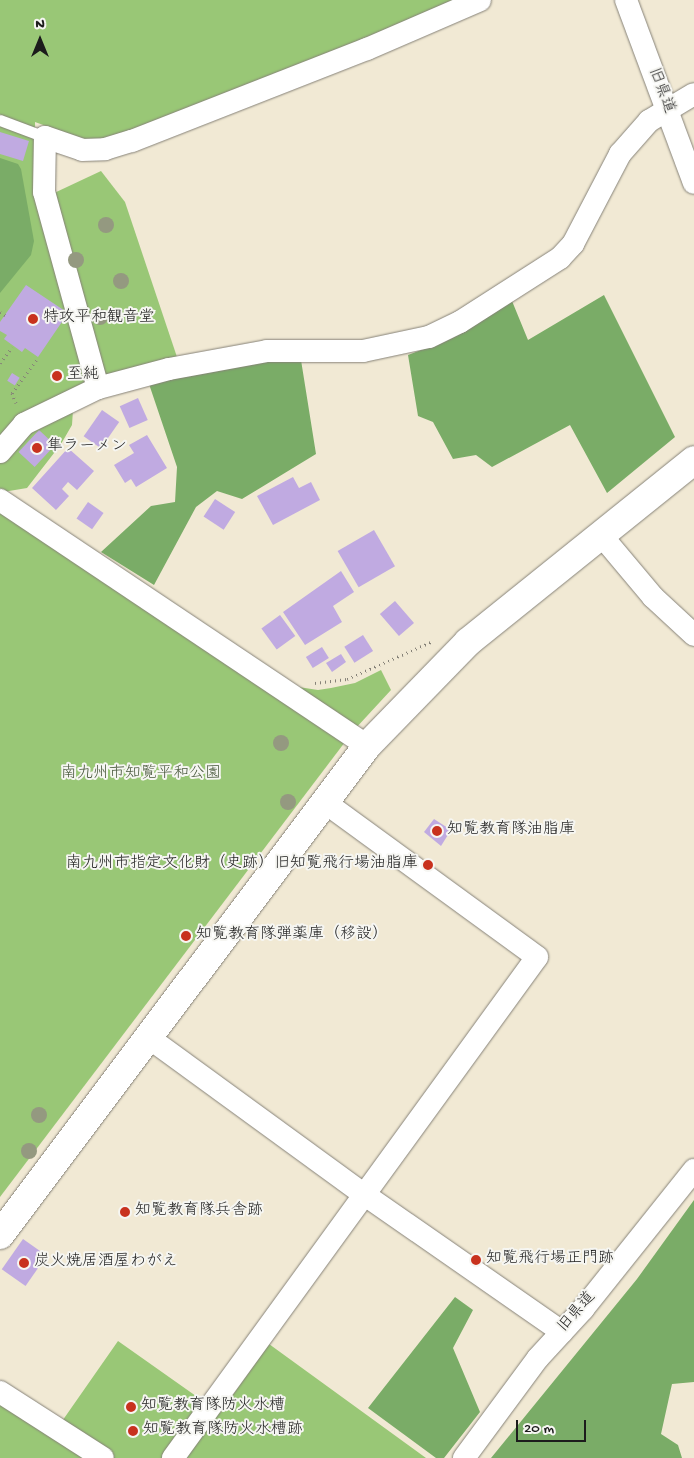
<!DOCTYPE html>
<html>
<head>
<meta charset="utf-8">
<style>
	body { margin:0 }
	#map { position:relative; width:694px; height:1458px; overflow:hidden; background:#f1e9d4; font-family:"Gochi Hand","Klee One",sans-serif }
	div>[style] { position:absolute }
	.green>* { inset:0; background:#99c776 }
	.forest>* { inset:0; background:#7aac67 }
	.building>* { inset:0; background:#c0aae1; transform-origin:0 0 }
	.path>* { height:3px; margin-top:-1.5px; transform-origin:0; background:repeating-linear-gradient(90deg,#868278 0 1px,transparent 0 5px) }
	.roads { filter:drop-shadow(0 0 1px #868278) drop-shadow(0 0 1px #868278) }
	.lane>* { height:11px; margin:-5.5px; padding:0 5.5px; transform-origin:5.5px; border-radius:5.5px; background:#fff }
	.street>* { height:22px; margin:-11px; padding:0 11px; transform-origin:11px; border-radius:11px; background:#fff }
	.secondary>* { height:28px; margin:-14px; padding:0 14px; transform-origin:14px; border-radius:14px; background:#fff }
	.trees>* { width:16px; height:16px; margin:-8px; border-radius:50%; background:#949980 }
	.dots>* { width:14px; height:14px; translate:-50% -50%; box-sizing:border-box; border:2px solid #f6f6f2; border-radius:50% }
	span { translate:-50% -50%; white-space:nowrap; text-align:center; line-height:1.15; -webkit-text-stroke:4px #f6f6f2; paint-order:stroke }
	.street-label { font-size:16px; color:#1c1c1c }
	.poi-label { font-size:16px; color:#1c1c1c }
	.left { translate:0 -50%; text-align:left }
	.right { translate:-100% -50%; text-align:right }
	.park-label { font-size:16px; color:#48583c }
	.north { position:absolute; left:15px; top:15px; width:50px; height:50px; -webkit-text-stroke:4px #f6f6f2; paint-order:stroke; rotate:0deg; font-size:14px; font-weight:700; line-height:20px; text-align:center; color:#1c1c1c }
	.north::after { content:''; display:block; margin:auto; width:18px; height:22px; background:#1c1c1c; clip-path:polygon(50% 0,100% 100%,50% 72%,0 100%) }
	.scale { position:absolute; left:516px; top:1420px; width:70px; height:22px; box-sizing:border-box; border:2px solid #1c1c1c; border-top:0; padding-left:6px; font-size:15px; line-height:18px; white-space:nowrap; color:#1c1c1c; -webkit-text-stroke:4px #f6f6f2; paint-order:stroke }
</style>
</head>
<body>
<div id="map">
	<div class="green">
		<div style="clip-path:polygon(0 0,459px 0,351px 47px,108px 139px,82px 139px,35px 122px,36px 192px,85px 369px,84px 388px,73px 410px,72px 425px,61px 444px,27px 488px,3px 492px,0 497px)"></div>
		<div style="clip-path:polygon(101px 171px,125px 202px,177px 357px,102px 378px,52px 194px)"></div>
		<div style="clip-path:polygon(0 511px,345px 742px,0 1197px)"></div>
		<div style="clip-path:polygon(381px 670px,391px 690px,355px 729px,292px 686px,318px 690px,331px 688px,355px 683px)"></div>
		<div style="clip-path:polygon(118px 1341px,220px 1413px,269px 1344px,426px 1458px,0 1458px,0 1404px,51px 1437px)"></div>
	</div>
	<div class="forest">
		<div style="clip-path:polygon(0 158px,18px 164px,21px 169px,34px 241px,31px 255px,0 293px)"></div>
		<div style="clip-path:polygon(604px 295px,675px 437px,607px 493px,570px 425px,492px 467px,476px 455px,453px 459px,433px 422px,418px 416px,408px 355px,452px 338px,512px 301px,528px 340px)"></div>
		<div style="clip-path:polygon(301px 360px,316px 454px,242px 499px,217px 491px,196px 507px,154px 585px,101px 552px,151px 506px,175px 502px,177px 467px,149px 384px,261px 361px)"></div>
		<div style="clip-path:polygon(694px 1200px,694px 1382px,672px 1384px,661px 1434px,678px 1445px,682px 1458px,491px 1458px,637px 1279px)"></div>
		<div style="clip-path:polygon(455px 1297px,473px 1310px,453px 1348px,480px 1412px,444px 1458px,436px 1458px,368px 1408px)"></div>
	</div>
	<div class="building">
		<div style="clip-path:polygon(0 132px,29px 141px,23px 161px,0 154px)"></div>
		<div style="clip-path:polygon(26px 285px,68px 313px,38px 357px,25px 348px,22px 352px,4px 339px,7px 335px,0 331px,0 322px)"></div>
		<div style="left:12px;top:373px;width:9px;height:9px;rotate:32deg"></div>
		<div style="left:138px;top:398px;width:24px;height:20px;rotate:66deg"></div>
		<div style="left:102px;top:410px;width:21px;height:32px;rotate:35deg"></div>
		<div style="left:39px;top:430px;width:22px;height:30px;rotate:43deg"></div>
		<div style="clip-path:polygon(147px 435px,167px 468px,136px 487px,131px 479px,125px 483px,114px 465px,134px 453px,129px 445px)"></div>
		<div style="clip-path:polygon(68px 448px,94px 471px,77px 490px,68px 482px,62px 489px,69px 496px,56px 510px,32px 488px)"></div>
		<div style="clip-path:polygon(293px 477px,299px 488px,311px 482px,320px 500px,273px 525px,257px 496px)"></div>
		<div style="left:215px;top:499px;width:24px;height:21px;rotate:33deg"></div>
		<div style="left:88px;top:502px;width:19px;height:20px;rotate:35deg"></div>
		<div style="left:374px;top:530px;width:42px;height:42px;rotate:60deg"></div>
		<div style="clip-path:polygon(341px 571px,354px 592px,333px 606px,342px 622px,305px 645px,283px 612px)"></div>
		<div style="left:395px;top:601px;width:29px;height:20px;rotate:49deg"></div>
		<div style="left:280px;top:615px;width:26px;height:23px;rotate:54deg"></div>
		<div style="left:363px;top:635px;width:19px;height:22px;rotate:58deg"></div>
		<div style="left:322px;top:647px;width:13px;height:19px;rotate:58deg"></div>
		<div style="clip-path:polygon(341px 654px,346px 662px,332px 672px,326px 663px)"></div>
		<div style="clip-path:polygon(434px 819px,451px 830px,441px 846px,424px 832px)"></div>
		<div style="left:23px;top:1239px;width:29px;height:37px;rotate:35deg"></div>
	</div>
	<div class="path">
		<div style="left:0;top:312px;width:6px;rotate:31deg"></div>
		<div style="left:0;top:363px;width:20px;rotate:-53deg"></div>
		<div style="left:16px;top:403px;width:11px;rotate:-112deg"></div>
		<div style="left:12px;top:393px;width:42px;rotate:-53.7deg"></div>
		<div style="left:315px;top:683px;width:32px;rotate:-7deg"></div>
		<div style="left:347px;top:679px;width:92px;rotate:-23.8deg"></div>
	</div>
	<div class="roads">
		<div class="lane">
			<div style="left:0;top:120px;width:48px;rotate:20.7deg"></div>
		</div>
		<div class="street">
			<div style="left:626px;top:0;width:195px;rotate:69.6deg"></div>
			<div style="left:98px;top:388px;width:73px;rotate:-15deg"></div>
			<div style="left:169px;top:369px;width:100px;rotate:-10.4deg"></div>
			<div style="left:267px;top:351px;width:96px"></div>
			<div style="left:363px;top:351px;width:67px;rotate:-12deg"></div>
			<div style="left:429px;top:337px;width:34px;rotate:-26deg"></div>
			<div style="left:460px;top:322px;width:119px;rotate:-32.6deg"></div>
			<div style="left:560px;top:258px;width:19px;rotate:-47deg"></div>
			<div style="left:573px;top:244px;width:102px;rotate:-62.4deg"></div>
			<div style="left:620px;top:154px;width:44px;rotate:-48.7deg"></div>
			<div style="left:649px;top:121px;width:52px;rotate:-31deg"></div>
			<div style="left:0;top:452px;width:37px;rotate:-49deg"></div>
			<div style="left:24px;top:424px;width:82px;rotate:-25.9deg"></div>
			<div style="left:98px;top:388px;width:203px;rotate:-105.4deg"></div>
			<div style="left:44px;top:192px;width:55px;rotate:-89deg"></div>
			<div style="left:45px;top:137px;width:39px;rotate:19deg"></div>
			<div style="left:82px;top:150px;width:23px;rotate:-2deg"></div>
			<div style="left:105px;top:149px;width:28px;rotate:-17deg"></div>
			<div style="left:132px;top:141px;width:252px;rotate:-21.4deg"></div>
			<div style="left:367px;top:49px;width:123px;rotate:-23.4deg"></div>
			<div style="left:0;top:500px;width:442px;rotate:33.8deg"></div>
			<div style="left:601px;top:535px;width:81px;rotate:50deg"></div>
			<div style="left:653px;top:597px;width:56px;rotate:42.8deg"></div>
			<div style="left:148px;top:1037px;width:268px;rotate:36.1deg"></div>
			<div style="left:365px;top:1195px;width:240px;rotate:34.8deg"></div>
			<div style="left:0;top:1392px;width:122px;rotate:32.7deg"></div>
			<div style="left:173px;top:1458px;width:619px;rotate:-54deg"></div>
			<div style="left:537px;top:957px;width:261px;rotate:-143.9deg"></div>
			<div style="left:464px;top:1458px;width:124px;rotate:-53.5deg"></div>
			<div style="left:538px;top:1358px;width:67px;rotate:-47.4deg"></div>
			<div style="left:583px;top:1309px;width:178px;rotate:-51.4deg"></div>
		</div>
		<div class="secondary">
			<div style="left:0;top:1235px;width:611px;rotate:-53.11deg"></div>
			<div style="left:367px;top:746px;width:145px;rotate:-45.8deg"></div>
			<div style="left:468px;top:642px;width:290px;rotate:-38.8deg"></div>
		</div>
	</div>
	<div class="trees">
		<div style="left:106px;top:225px"></div>
		<div style="left:76px;top:260px"></div>
		<div style="left:121px;top:281px"></div>
		<div style="left:100px;top:317px"></div>
		<div style="left:281px;top:743px"></div>
		<div style="left:288px;top:802px"></div>
		<div style="left:39px;top:1115px"></div>
		<div style="left:29px;top:1151px"></div>
	</div>
	<div class="dots">
		<div style="left:33px;top:319px;background:#c8321e"></div>
		<div style="left:57px;top:376px;background:#c8321e"></div>
		<div style="left:37px;top:448px;background:#c8321e"></div>
		<div style="left:437px;top:831px;background:#c8321e"></div>
		<div style="left:428px;top:865px;background:#c8321e"></div>
		<div style="left:186px;top:936px;background:#c8321e"></div>
		<div style="left:125px;top:1212px;background:#c8321e"></div>
		<div style="left:476px;top:1260px;background:#c8321e"></div>
		<div style="left:24px;top:1263px;background:#c8321e"></div>
		<div style="left:131px;top:1407px;background:#c8321e"></div>
		<div style="left:133px;top:1431px;background:#c8321e"></div>
	</div>
	<div class="street-label">
		<span style="left:660px;top:91px;rotate:69deg">旧県道</span>
		<span style="left:578px;top:1313px;rotate:-49deg">旧県道</span>
	</div>
	<div class="poi-label">
		<span class="left" style="left:43px;top:319px">特攻平和観音堂</span>
		<span class="left" style="left:67px;top:376px">至純</span>
		<span class="left" style="left:47px;top:448px">隼ラーメン</span>
		<span class="left" style="left:447px;top:831px">知覧教育隊油脂庫</span>
		<span class="right" style="left:418px;top:865px">南九州市指定文化財（史跡）旧知覧飛行場油脂庫</span>
		<span class="left" style="left:196px;top:936px">知覧教育隊弾薬庫（移設）</span>
		<span class="left" style="left:135px;top:1212px">知覧教育隊兵舎跡</span>
		<span class="left" style="left:486px;top:1260px">知覧飛行場正門跡</span>
		<span class="left" style="left:34px;top:1263px">炭火焼居酒屋わがえ</span>
		<span class="left" style="left:141px;top:1407px">知覧教育隊防火水槽</span>
		<span class="left" style="left:143px;top:1431px">知覧教育隊防火水槽跡</span>
	</div>
	<div class="park-label">
		<span style="left:141px;top:775px">南九州市知覧平和公園</span>
	</div>
	<div class="north">N</div>
	<div class="scale">20 m</div>
</div>
</body>
</html>
